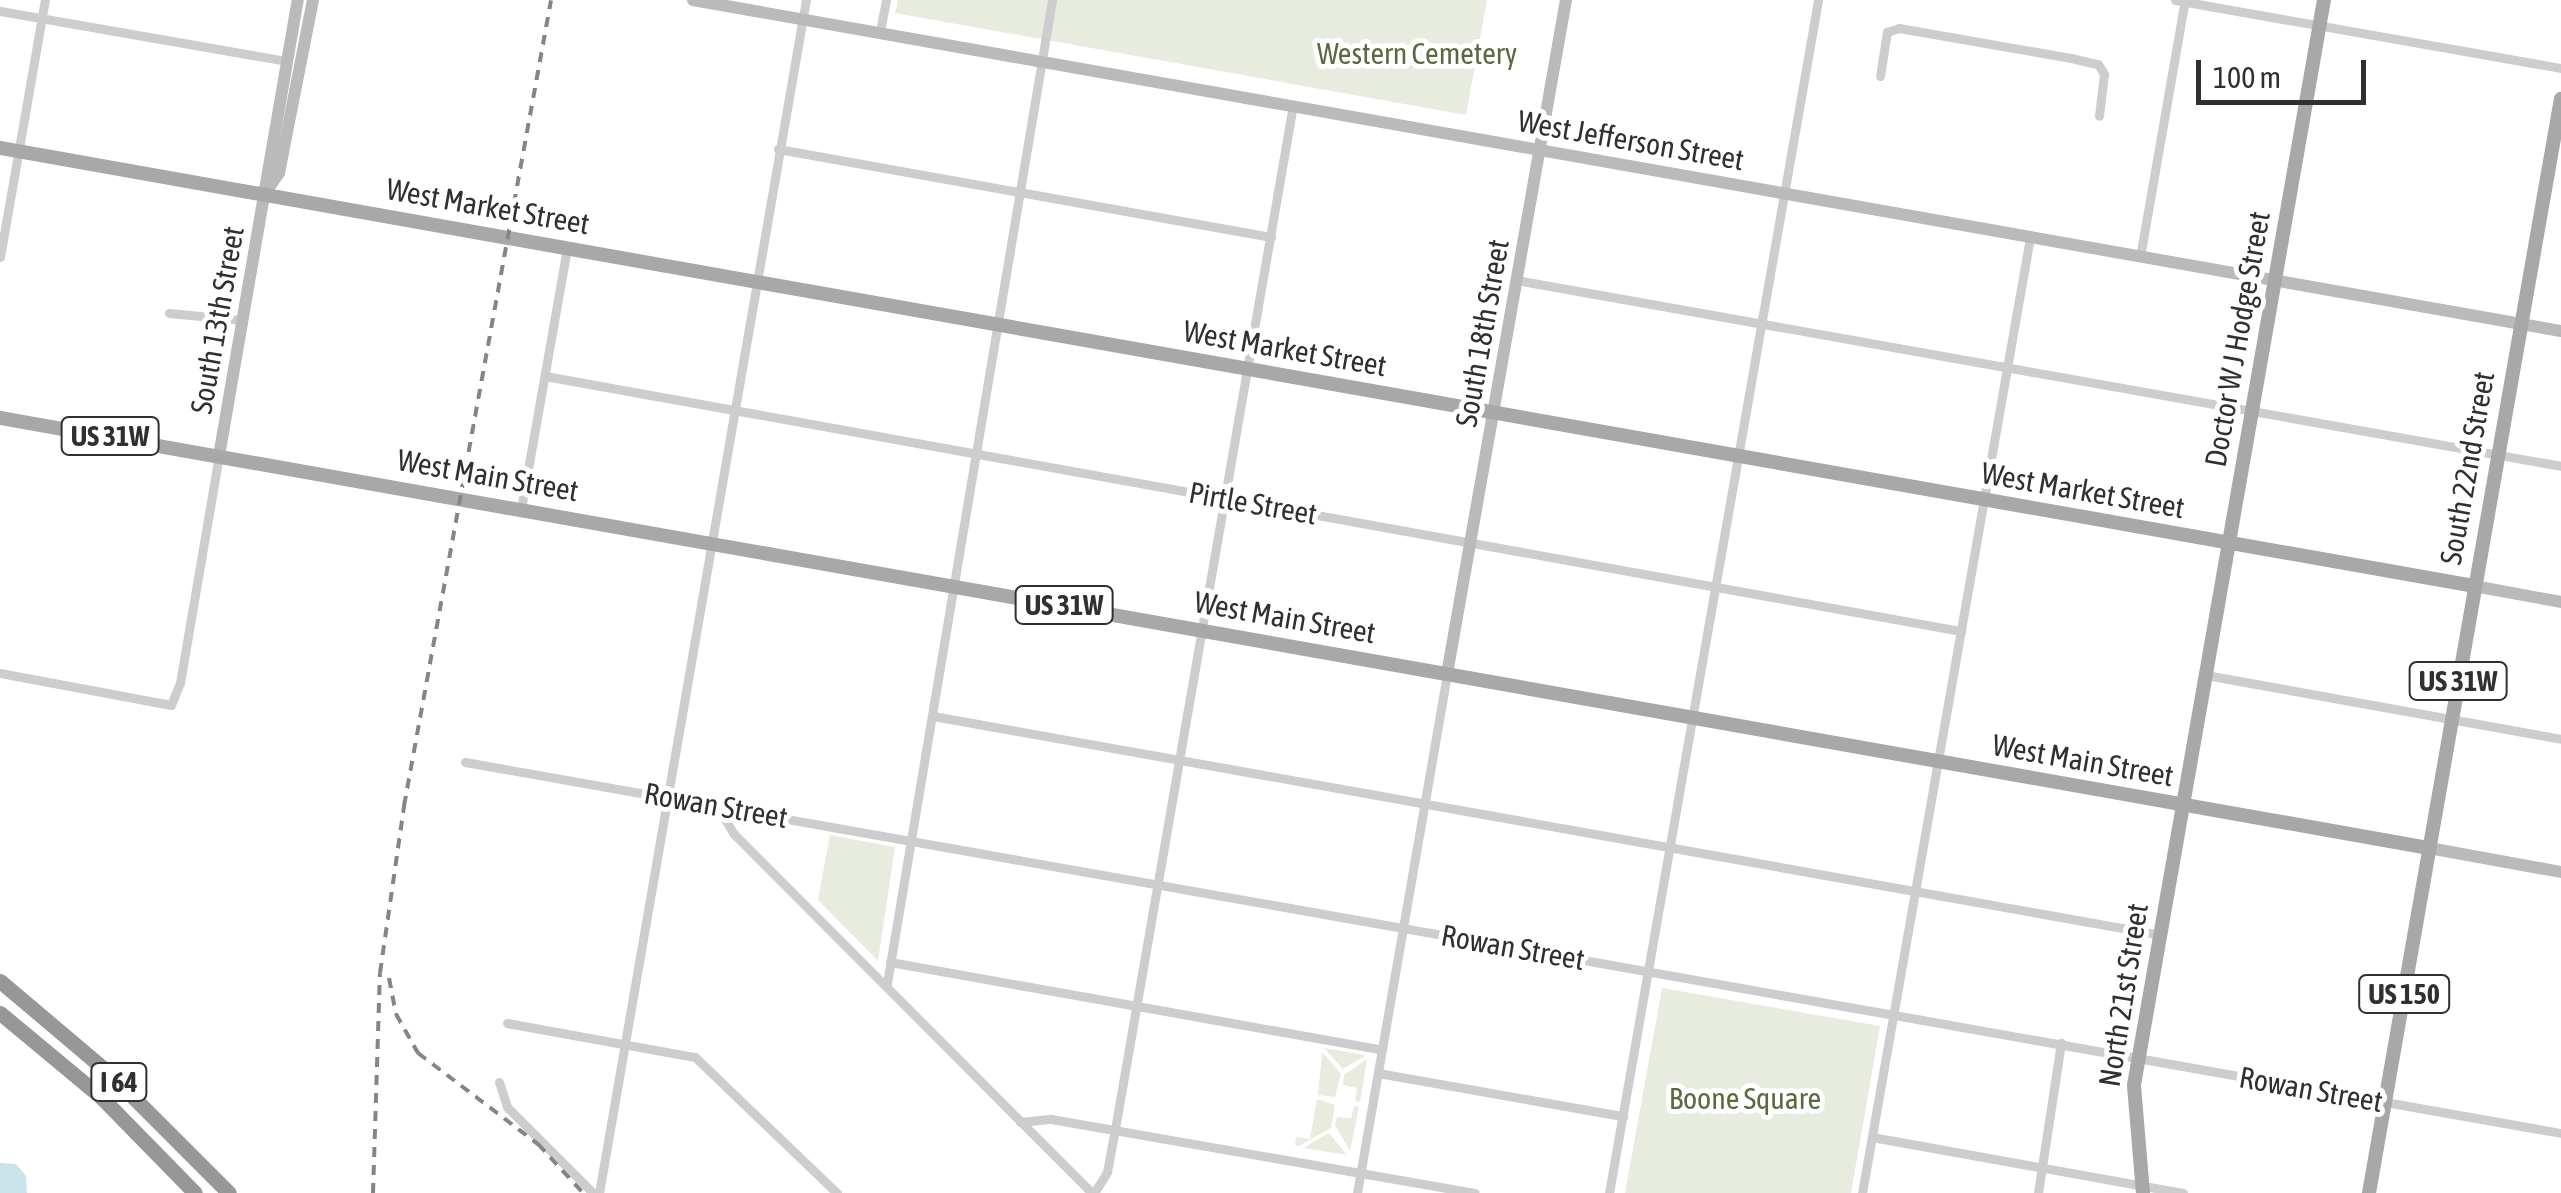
<!DOCTYPE html>
<html>
<head>
<meta charset="utf-8">
<style>
	body { margin:0 }
	#map { position:relative; width:2561px; height:1193px; overflow:hidden; background:#fff; font-family:"Asap Condensed",sans-serif }
	div>[style] { position:absolute }
	.green>* { inset:0; background:#e7ecde }
	.water>* { inset:0; background:#cbe3eb }
	.street>* { height:9px; margin:-4.5px; padding:0 4.5px; transform-origin:4.5px; border-radius:4.5px; background:#cdcdcd }
	.secondary>* { height:12px; margin:-6px; padding:0 6px; transform-origin:6px; border-radius:6px; background:#bababa }
	.primary>* { height:14px; margin:-7px; padding:0 7px; transform-origin:7px; border-radius:7px; background:#a8a8a8 }
	.highway>* { height:15px; margin:-7.5px; padding:0 7.5px; transform-origin:7.5px; border-radius:7.5px; background:#979797 }
	.rail>* { height:4px; margin-top:-2px; transform-origin:0; background:repeating-linear-gradient(90deg,#858585 0 10px,transparent 0 18px) }
	span { translate:-50% -50%; white-space:nowrap; text-align:center; line-height:1.15; -webkit-text-stroke:10px #fff; paint-order:stroke }
	.shield-label span { padding:2px 8px; background:#fff; border:2px solid; border-radius:8px; -webkit-text-stroke-width:0 }
	.shield-label { font-size:28px; color:#303030; font-weight:700 }
	.park-label { font-size:30px; color:#586a3e }
	.street-label { font-size:30px; color:#303030 }
	.scale { position:absolute; left:2196px; top:60px; width:170px; height:45px; box-sizing:border-box; border:5px solid #303030; border-top:0; padding-left:12px; font-size:30px; line-height:35px; white-space:nowrap; color:#303030; -webkit-text-stroke:8px #fff; paint-order:stroke }
</style>
</head>
<body>
<div id="map">
	<div class="green">
		<div style="clip-path:polygon(898px 0,1487px 0,1466px 115px,895px 13px)"></div>
		<div style="clip-path:polygon(830px 835px,895px 847px,878px 961px,818px 900px)"></div>
		<div style="clip-path:polygon(1662px 988px,1880px 1026px,1851px 1193px,1625px 1193px)"></div>
		<div style="clip-path:polygon(1324px 1048px,1365px 1055px,1365px 1056px,1343px 1069px)"></div>
		<div style="clip-path:polygon(1322px 1052px,1341px 1074px,1335px 1097px,1318px 1095px)"></div>
		<div style="clip-path:polygon(1367px 1059px,1360px 1102px,1355px 1101px,1357px 1088px,1343px 1085px,1344px 1075px)"></div>
		<div style="clip-path:polygon(1317px 1099px,1335px 1105px,1331px 1128px,1299px 1146px,1295px 1145px,1296px 1137px,1310px 1139px)"></div>
		<div style="clip-path:polygon(1354px 1106px,1359px 1107px,1350px 1151px,1335px 1125px,1337px 1117px,1351px 1118px)"></div>
		<div style="clip-path:polygon(1329px 1133px,1347px 1155px,1304px 1148px,1313px 1142px)"></div>
	</div>
	<div class="water">
		<div style="clip-path:polygon(0 1163px,16px 1164px,26px 1176px,27px 1193px,0 1193px)"></div>
	</div>
	<div class="street">
		<div style="left:2175px;top:0;width:392px;rotate:10deg"></div>
		<div style="left:0;top:11px;width:290px;rotate:9.9deg"></div>
		<div style="left:880px;top:31px;width:32px;rotate:-79deg"></div>
		<div style="left:1880px;top:76px;width:45px;rotate:-81deg"></div>
		<div style="left:1887px;top:32px;width:13px;rotate:-18deg"></div>
		<div style="left:1899px;top:28px;width:175px;rotate:9.9deg"></div>
		<div style="left:2071px;top:58px;width:28px;rotate:13deg"></div>
		<div style="left:2098px;top:64px;width:12px;rotate:59deg"></div>
		<div style="left:2104px;top:74px;width:42px;rotate:96.8deg"></div>
		<div style="left:778px;top:149px;width:501px;rotate:10.12deg"></div>
		<div style="left:0;top:257px;width:261px;rotate:-80.1deg"></div>
		<div style="left:2140px;top:257px;width:261px;rotate:-80.1deg"></div>
		<div style="left:1516px;top:280px;width:1061px;rotate:10.09deg"></div>
		<div style="left:169px;top:313px;width:73px;rotate:5.5deg"></div>
		<div style="left:545px;top:376px;width:1439px;rotate:10.21deg"></div>
		<div style="left:521px;top:509px;width:265px;rotate:-80deg"></div>
		<div style="left:0;top:673px;width:174px;rotate:10.6deg"></div>
		<div style="left:171px;top:705px;width:24px;rotate:-68deg"></div>
		<div style="left:180px;top:683px;width:230px;rotate:-80.3deg"></div>
		<div style="left:2206px;top:675px;width:361px;rotate:10.2deg"></div>
		<div style="left:933px;top:716px;width:1247px;rotate:10.11deg"></div>
		<div style="left:465px;top:762px;width:2129px;rotate:10.04deg"></div>
		<div style="left:717px;top:806px;width:33px;rotate:59deg"></div>
		<div style="left:734px;top:834px;width:507px;rotate:45.08deg"></div>
		<div style="left:890px;top:962px;width:500px;rotate:10.1deg"></div>
		<div style="left:887px;top:983px;width:997px;rotate:-80.47deg"></div>
		<div style="left:507px;top:1023px;width:191px;rotate:10.3deg"></div>
		<div style="left:695px;top:1057px;width:197px;rotate:43.8deg"></div>
		<div style="left:1378px;top:1073px;width:249px;rotate:10deg"></div>
		<div style="left:499px;top:1082px;width:26px;rotate:72deg"></div>
		<div style="left:507px;top:1107px;width:122px;rotate:45deg"></div>
		<div style="left:1020px;top:1122px;width:31px;rotate:-6deg"></div>
		<div style="left:1051px;top:1119px;width:430px;rotate:9.9deg"></div>
		<div style="left:1872px;top:1137px;width:316px;rotate:10.2deg"></div>
		<div style="left:599px;top:1193px;width:1211px;rotate:-80.16deg"></div>
		<div style="left:1094px;top:1193px;width:25px;rotate:-58deg"></div>
		<div style="left:1107px;top:1172px;width:44px;rotate:-79.5deg"></div>
		<div style="left:1115px;top:1129px;width:1039px;rotate:-80.14deg"></div>
		<div style="left:1357px;top:1193px;width:527px;rotate:-80.16deg"></div>
		<div style="left:1609px;top:1193px;width:1211px;rotate:-80.06deg"></div>
		<div style="left:1862px;top:1193px;width:971px;rotate:-80.03deg"></div>
		<div style="left:2038px;top:1193px;width:152px;rotate:-81.3deg"></div>
	</div>
	<div class="secondary">
		<div style="left:693px;top:0;width:1897px;rotate:10.05deg"></div>
		<div style="left:265px;top:193px;width:24px;rotate:-55deg"></div>
		<div style="left:279px;top:173px;width:176px;rotate:-78.9deg"></div>
		<div style="left:219px;top:456px;width:463px;rotate:-80.2deg"></div>
		<div style="left:2474px;top:586px;width:88px;rotate:10.4deg"></div>
		<div style="left:1447px;top:674px;width:684px;rotate:-79.99deg"></div>
		<div style="left:2429px;top:848px;width:134px;rotate:10.3deg"></div>
	</div>
	<div class="primary">
		<div style="left:0;top:148px;width:2512px;rotate:10.04deg"></div>
		<div style="left:0;top:418px;width:2467px;rotate:10.04deg"></div>
		<div style="left:2143px;top:1193px;width:108px;rotate:-94.8deg"></div>
		<div style="left:2134px;top:1085px;width:1102px;rotate:-80.07deg"></div>
		<div style="left:2369px;top:1193px;width:1111px;rotate:-80.05deg"></div>
	</div>
	<div class="highway">
		<div style="left:0;top:981px;width:144px;rotate:40.2deg"></div>
		<div style="left:110px;top:1074px;width:168px;rotate:45deg"></div>
		<div style="left:0;top:1013px;width:131px;rotate:39.7deg"></div>
		<div style="left:101px;top:1097px;width:134px;rotate:45.6deg"></div>
	</div>
	<div class="rail">
		<div style="left:389px;top:978px;width:37px;rotate:79deg"></div>
		<div style="left:396px;top:1014px;width:45px;rotate:60.6deg"></div>
		<div style="left:418px;top:1053px;width:151px;rotate:37.2deg"></div>
		<div style="left:538px;top:1144px;width:67px;rotate:47.4deg"></div>
		<div style="left:373px;top:1193px;width:220px;rotate:-88.2deg"></div>
		<div style="left:380px;top:973px;width:169px;rotate:-81.8deg"></div>
		<div style="left:404px;top:806px;width:819px;rotate:-79.66deg"></div>
	</div>
	<div class="shield-label">
		<span style="left:110px;top:436px">US 31W</span>
		<span style="left:1064px;top:605px">US 31W</span>
		<span style="left:2458px;top:681px">US 31W</span>
		<span style="left:2404px;top:994px">US 150</span>
		<span style="left:119px;top:1082px">I 64</span>
	</div>
	<div class="park-label">
		<span style="left:1417px;top:53px">Western Cemetery</span>
		<span style="left:1745px;top:1098px">Boone Square</span>
	</div>
	<div class="street-label">
		<span style="left:1631px;top:140px;rotate:10deg">West Jefferson Street</span>
		<span style="left:488px;top:206px;rotate:10deg">West Market Street</span>
		<span style="left:217px;top:320px;rotate:-80deg">South 13th Street</span>
		<span style="left:1482px;top:333px;rotate:-80deg">South 18th Street</span>
		<span style="left:2237px;top:339px;rotate:-80deg">Doctor W J Hodge Street</span>
		<span style="left:1285px;top:348px;rotate:10deg">West Market Street</span>
		<span style="left:2467px;top:468px;rotate:-80deg">South 22nd Street</span>
		<span style="left:488px;top:475px;rotate:10deg">West Main Street</span>
		<span style="left:2083px;top:490px;rotate:10deg">West Market Street</span>
		<span style="left:1253px;top:503px;rotate:10deg">Pirtle Street</span>
		<span style="left:1285px;top:617px;rotate:10deg">West Main Street</span>
		<span style="left:2083px;top:760px;rotate:10deg">West Main Street</span>
		<span style="left:716px;top:805px;rotate:10deg">Rowan Street</span>
		<span style="left:1513px;top:947px;rotate:10deg">Rowan Street</span>
		<span style="left:2123px;top:995px;rotate:-81deg">North 21st Street</span>
		<span style="left:2311px;top:1089px;rotate:10deg">Rowan Street</span>
	</div>
	<div class="scale">100 m</div>
</div>
</body>
</html>
